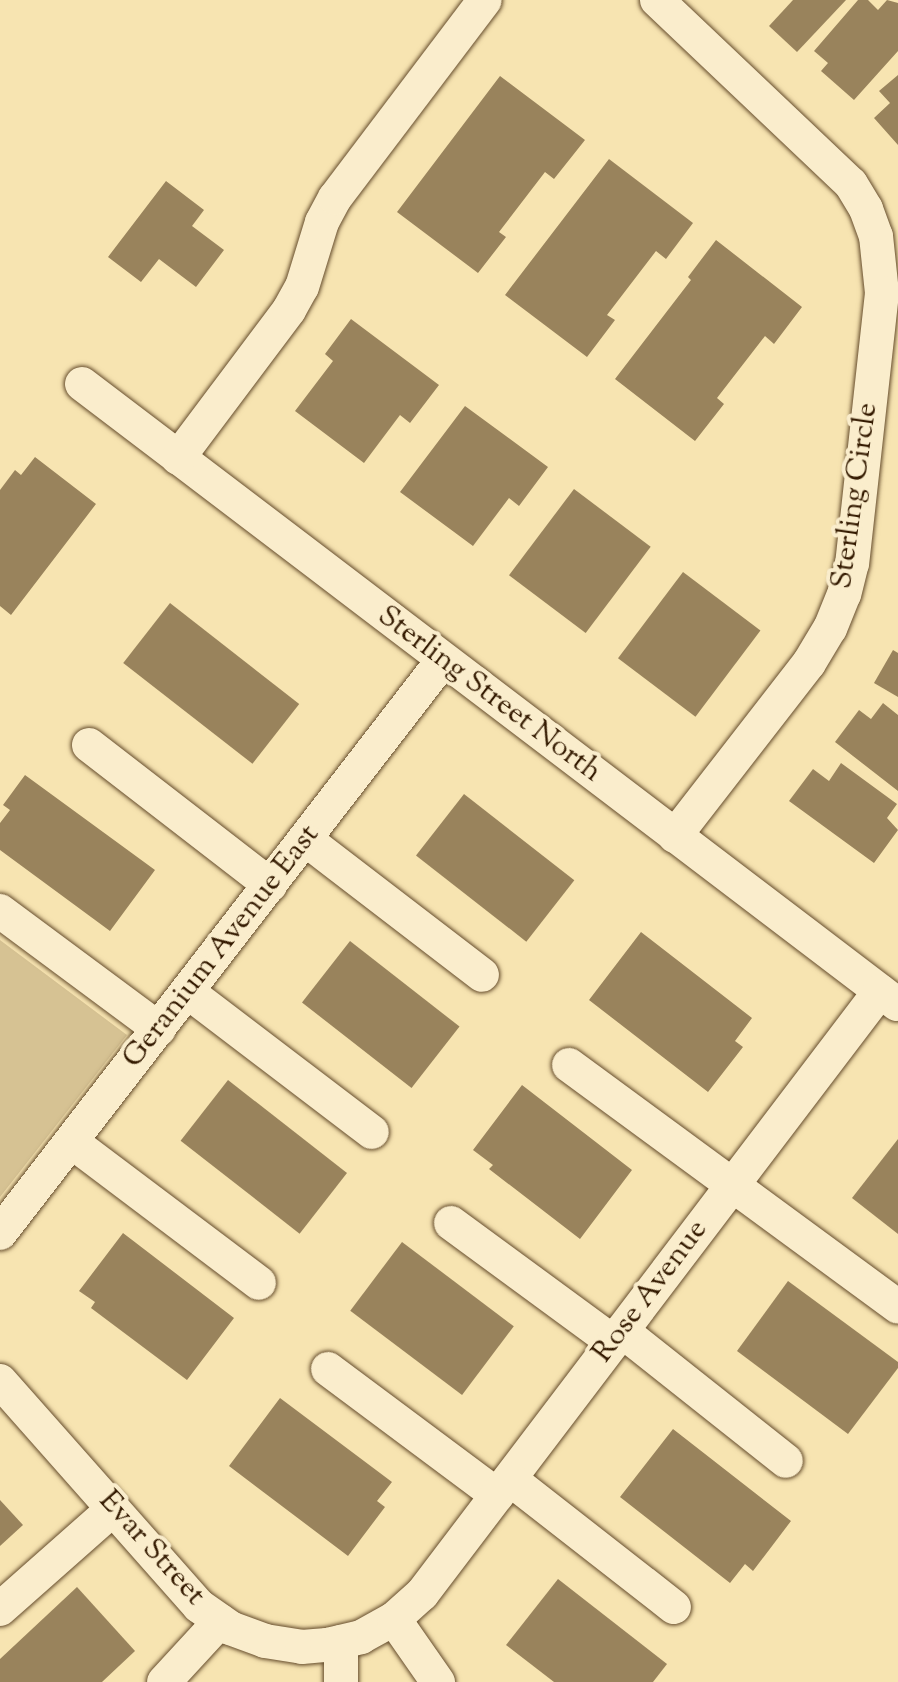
<!DOCTYPE html>
<html>
<head>
<meta charset="utf-8">
<style>
	body { margin:0 }
	#map { position:relative; width:898px; height:1682px; overflow:hidden; background:#f7e4b1; font-family:"Sorts Mill Goudy",serif }
	div>[style] { position:absolute }
	.green>* { inset:0; background:#d6c293 }
	.building>* { inset:0; background:#99835c; transform-origin:0 0 }
	.roads { filter:drop-shadow(0 0 2px #654c2c) drop-shadow(0 0 2px #654c2c) }
	.minor>* { height:34px; margin:-17px; padding:0 17px; transform-origin:17px; border-radius:17px; background:#faedcc }
	span { translate:-50% -50%; white-space:nowrap; text-align:center; line-height:1.15; -webkit-text-stroke:8px #faedcc; paint-order:stroke }
	.street-label { font-size:30px; color:#341a00 }
</style>
</head>
<body>
<div id="map">
	<div class="green">
		<div style="clip-path:polygon(0 940px,127px 1035px,0 1197px)"></div>
	</div>
	<div class="building">
		<div style="clip-path:polygon(793px 0,846px 0,797px 52px,769px 26px)"></div>
		<div style="clip-path:polygon(858px 0,868px 0,878px 10px,887px 0,898px 3px,898px 51px,854px 100px,821px 71px,828px 63px,814px 51px)"></div>
		<div style="clip-path:polygon(898px 75px,898px 145px,874px 118px,890px 103px,879px 91px)"></div>
		<div style="clip-path:polygon(500px 76px,585px 140px,554px 179px,545px 172px,499px 232px,506px 237px,478px 273px,397px 212px)"></div>
		<div style="clip-path:polygon(609px 159px,693px 223px,666px 259px,656px 251px,607px 315px,615px 320px,587px 357px,505px 295px)"></div>
		<div style="clip-path:polygon(166px 181px,204px 210px,192px 226px,224px 250px,196px 287px,159px 259px,141px 282px,108px 257px)"></div>
		<div style="clip-path:polygon(716px 240px,802px 307px,774px 344px,765px 336px,717px 398px,724px 404px,695px 441px,615px 379px,691px 280px,688px 277px)"></div>
		<div style="clip-path:polygon(351px 319px,439px 385px,410px 423px,400px 415px,364px 463px,295px 411px,333px 361px,325px 354px)"></div>
		<div style="clip-path:polygon(465px 406px,548px 467px,519px 506px,509px 498px,473px 546px,400px 492px)"></div>
		<div style="clip-path:polygon(35px 457px,96px 504px,11px 615px,0 606px,0 490px,15px 470px,21px 475px)"></div>
		<div style="left:574px;top:489px;width:96px;height:108px;rotate:37deg"></div>
		<div style="left:683px;top:572px;width:97px;height:108px;rotate:37deg"></div>
		<div style="left:170px;top:603px;width:164px;height:76px;rotate:38deg"></div>
		<div style="clip-path:polygon(893px 650px,898px 653px,898px 697px,874px 683px)"></div>
		<div style="clip-path:polygon(883px 703px,898px 715px,898px 791px,835px 742px,859px 710px,871px 719px)"></div>
		<div style="clip-path:polygon(841px 763px,897px 804px,887px 818px,898px 830px,874px 863px,789px 801px,813px 769px,829px 781px)"></div>
		<div style="clip-path:polygon(25px 775px,155px 870px,110px 931px,0 850px,0 823px,10px 810px,3px 805px)"></div>
		<div style="left:464px;top:794px;width:140px;height:78px;rotate:38deg"></div>
		<div style="clip-path:polygon(641px 932px,752px 1018px,735px 1041px,743px 1047px,708px 1092px,589px 1000px)"></div>
		<div style="left:350px;top:941px;width:139px;height:78px;rotate:38deg"></div>
		<div style="left:228px;top:1080px;width:151px;height:77px;rotate:38deg"></div>
		<div style="clip-path:polygon(522px 1085px,632px 1170px,580px 1239px,489px 1169px,493px 1165px,473px 1150px)"></div>
		<div style="clip-path:polygon(898px 1139px,898px 1234px,852px 1198px)"></div>
		<div style="clip-path:polygon(123px 1233px,234px 1318px,187px 1380px,91px 1308px,95px 1302px,79px 1291px)"></div>
		<div style="left:402px;top:1242px;width:140px;height:86px;rotate:37deg"></div>
		<div style="clip-path:polygon(788px 1281px,898px 1362px,898px 1368px,848px 1434px,737px 1351px)"></div>
		<div style="clip-path:polygon(280px 1398px,392px 1482px,377px 1501px,385px 1507px,348px 1556px,229px 1466px)"></div>
		<div style="clip-path:polygon(673px 1429px,791px 1521px,753px 1571px,745px 1564px,730px 1583px,620px 1497px)"></div>
		<div style="clip-path:polygon(0 1500px,23px 1525px,0 1546px)"></div>
		<div style="clip-path:polygon(558px 1579px,667px 1664px,653px 1682px,554px 1682px,506px 1645px)"></div>
		<div style="clip-path:polygon(77px 1587px,135px 1651px,102px 1682px,0 1682px,0 1659px)"></div>
	</div>
	<div class="roads">
		<div class="minor">
			<div style="left:657px;top:0;width:267px;rotate:43.5deg"></div>
			<div style="left:851px;top:184px;width:29px;rotate:59deg"></div>
			<div style="left:866px;top:209px;width:29px;rotate:70deg"></div>
			<div style="left:876px;top:236px;width:57px;rotate:84deg"></div>
			<div style="left:882px;top:293px;width:272px;rotate:96.3deg"></div>
			<div style="left:852px;top:563px;width:32px;rotate:104deg"></div>
			<div style="left:844px;top:594px;width:37px;rotate:112deg"></div>
			<div style="left:830px;top:628px;width:41px;rotate:121deg"></div>
			<div style="left:809px;top:663px;width:219px;rotate:127.8deg"></div>
			<div style="left:82px;top:384px;width:1024px;rotate:37.26deg"></div>
			<div style="left:178px;top:458px;width:185px;rotate:-53.1deg"></div>
			<div style="left:289px;top:310px;width:26px;rotate:-61deg"></div>
			<div style="left:302px;top:287px;width:68px;rotate:-72.9deg"></div>
			<div style="left:322px;top:222px;width:27px;rotate:-62deg"></div>
			<div style="left:335px;top:198px;width:248px;rotate:-52.9deg"></div>
			<div style="left:89px;top:745px;width:229px;rotate:37.7deg"></div>
			<div style="left:305px;top:839px;width:223px;rotate:37.5deg"></div>
			<div style="left:0;top:911px;width:198px;rotate:36.6deg"></div>
			<div style="left:188px;top:992px;width:231px;rotate:37.3deg"></div>
			<div style="left:569px;top:1065px;width:408px;rotate:36.3deg"></div>
			<div style="left:72px;top:1142px;width:234px;rotate:37deg"></div>
			<div style="left:451px;top:1223px;width:201px;rotate:36.3deg"></div>
			<div style="left:0;top:1233px;width:724px;rotate:-52.29deg"></div>
			<div style="left:622px;top:1331px;width:209px;rotate:38.4deg"></div>
			<div style="left:328px;top:1369px;width:211px;rotate:36.7deg"></div>
			<div style="left:0;top:1381px;width:300px;rotate:48.5deg"></div>
			<div style="left:199px;top:1606px;width:38px;rotate:35deg"></div>
			<div style="left:230px;top:1628px;width:37px;rotate:20deg"></div>
			<div style="left:265px;top:1641px;width:37px;rotate:9deg"></div>
			<div style="left:302px;top:1647px;width:25px;rotate:-5deg"></div>
			<div style="left:327px;top:1645px;width:35px;rotate:-13deg"></div>
			<div style="left:361px;top:1637px;width:38px;rotate:-29deg"></div>
			<div style="left:394px;top:1619px;width:38px;rotate:-42deg"></div>
			<div style="left:422px;top:1594px;width:757px;rotate:-52.78deg"></div>
			<div style="left:510px;top:1479px;width:208px;rotate:38deg"></div>
			<div style="left:0;top:1609px;width:151px;rotate:-41.5deg"></div>
			<div style="left:394px;top:1619px;width:77px;rotate:55.1deg"></div>
			<div style="left:164px;top:1682px;width:83px;rotate:-47.4deg"></div>
			<div style="left:341px;top:1682px;width:40px;rotate:-90deg"></div>
		</div>
	</div>
	<div class="street-label">
		<span style="left:856px;top:496px;rotate:-82deg">Sterling Circle</span>
		<span style="left:489px;top:695px;rotate:37deg">Sterling Street North</span>
		<span style="left:222px;top:947px;rotate:-52deg">Geranium Avenue East</span>
		<span style="left:651px;top:1292px;rotate:-53deg">Rose Avenue</span>
		<span style="left:151px;top:1549px;rotate:48deg">Evar Street</span>
	</div>
</div>
</body>
</html>
